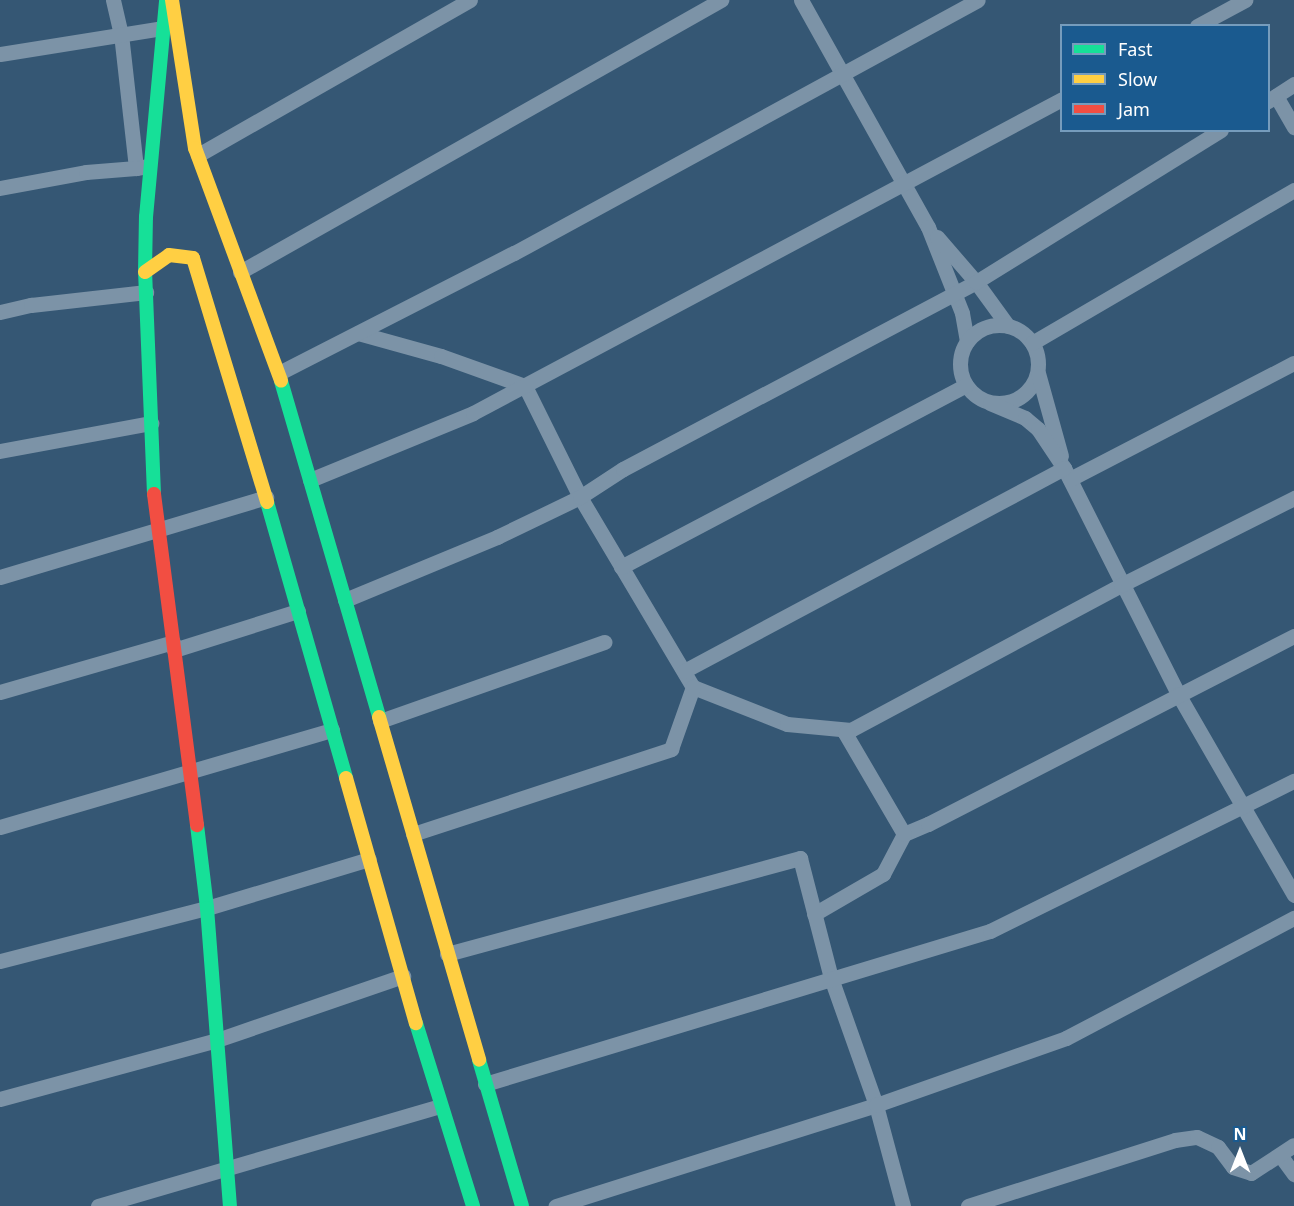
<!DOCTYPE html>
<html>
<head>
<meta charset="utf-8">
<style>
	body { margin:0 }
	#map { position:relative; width:1294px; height:1206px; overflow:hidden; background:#355774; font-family:"Noto Sans",sans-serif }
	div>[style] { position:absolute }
	.street>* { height:15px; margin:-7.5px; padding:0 7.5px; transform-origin:7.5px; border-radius:7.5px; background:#7c93a7 }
	.street>.ring { margin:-7.5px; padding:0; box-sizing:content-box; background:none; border:15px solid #7c93a7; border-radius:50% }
	.fast>* { height:14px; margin:-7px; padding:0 7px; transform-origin:7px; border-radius:7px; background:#16e098 }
	.slow>* { height:14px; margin:-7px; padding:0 7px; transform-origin:7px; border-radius:7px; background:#ffcf43 }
	.jam>* { height:14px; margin:-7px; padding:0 7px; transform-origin:7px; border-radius:7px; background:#f24e42 }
	span { translate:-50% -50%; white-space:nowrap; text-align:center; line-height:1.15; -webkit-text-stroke:5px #1a5a8f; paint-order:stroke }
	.legend { position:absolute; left:1060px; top:24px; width:210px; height:108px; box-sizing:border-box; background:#1a5a8f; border:2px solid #769cbc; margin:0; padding:8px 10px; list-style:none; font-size:18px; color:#fff }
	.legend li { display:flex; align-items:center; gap:12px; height:30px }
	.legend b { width:30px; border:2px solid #769cbc }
	.north { position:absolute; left:1210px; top:1122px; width:60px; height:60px; -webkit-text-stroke:4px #1a5a8f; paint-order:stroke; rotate:0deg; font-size:16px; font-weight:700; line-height:24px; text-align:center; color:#fff }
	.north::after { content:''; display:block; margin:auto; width:21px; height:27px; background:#fff; clip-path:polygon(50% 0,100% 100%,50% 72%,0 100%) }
</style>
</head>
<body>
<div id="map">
	<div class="street">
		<div style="left:113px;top:0;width:35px;rotate:77deg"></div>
		<div style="left:121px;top:34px;width:135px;rotate:83.6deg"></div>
		<div style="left:136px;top:168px;width:12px;rotate:-9deg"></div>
		<div style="left:801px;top:0;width:260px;rotate:60.8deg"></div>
		<div style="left:928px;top:227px;width:92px;rotate:68.4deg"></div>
		<div style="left:962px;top:313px;width:29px;rotate:80deg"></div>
		<div style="left:1197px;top:26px;width:55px;rotate:-28.4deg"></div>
		<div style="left:0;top:54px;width:164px;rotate:-9.1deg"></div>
		<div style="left:1276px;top:96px;width:36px;rotate:60deg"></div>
		<div style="left:1268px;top:101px;width:31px;rotate:-33deg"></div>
		<div style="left:198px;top:155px;width:313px;rotate:-29.7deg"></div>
		<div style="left:0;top:188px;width:87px;rotate:-10.5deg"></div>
		<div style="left:86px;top:172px;width:50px;rotate:-4.6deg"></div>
		<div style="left:937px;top:237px;width:60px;rotate:49.1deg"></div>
		<div style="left:976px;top:282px;width:54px;rotate:54deg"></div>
		<div style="left:240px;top:272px;width:553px;rotate:-29.49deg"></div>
		<div style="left:0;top:312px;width:32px;rotate:-13deg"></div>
		<div style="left:31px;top:305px;width:116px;rotate:-6.4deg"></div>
		<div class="ring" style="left:960px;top:325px;width:63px;height:63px"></div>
		<div style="left:358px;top:333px;width:86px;rotate:15.5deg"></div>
		<div style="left:441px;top:356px;width:89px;rotate:19.7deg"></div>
		<div style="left:525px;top:386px;width:124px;rotate:63.6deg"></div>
		<div style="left:580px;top:497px;width:221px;rotate:59.3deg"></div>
		<div style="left:693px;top:687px;width:101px;rotate:21.5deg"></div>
		<div style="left:787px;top:724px;width:64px;rotate:5.4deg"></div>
		<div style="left:1032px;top:343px;width:303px;rotate:-30.3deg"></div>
		<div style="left:279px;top:373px;width:264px;rotate:-27.1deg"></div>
		<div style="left:514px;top:253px;width:528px;rotate:-28.6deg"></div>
		<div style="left:1038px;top:373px;width:86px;rotate:74.5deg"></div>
		<div style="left:990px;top:403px;width:38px;rotate:23deg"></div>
		<div style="left:1025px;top:418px;width:17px;rotate:40deg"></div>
		<div style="left:1038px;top:429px;width:47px;rotate:56.3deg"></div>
		<div style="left:1064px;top:468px;width:253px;rotate:63.2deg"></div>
		<div style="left:1178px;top:694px;width:232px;rotate:60deg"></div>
		<div style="left:0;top:451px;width:154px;rotate:-10.5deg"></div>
		<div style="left:1070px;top:479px;width:252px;rotate:-27.4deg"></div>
		<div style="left:310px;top:480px;width:176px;rotate:-22.3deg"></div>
		<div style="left:473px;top:413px;width:667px;rotate:-28.06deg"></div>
		<div style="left:621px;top:567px;width:390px;rotate:-27.8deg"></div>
		<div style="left:0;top:577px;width:278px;rotate:-16.7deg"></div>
		<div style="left:345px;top:600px;width:165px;rotate:-22.5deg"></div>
		<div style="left:497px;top:537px;width:92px;rotate:-25.7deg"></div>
		<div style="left:580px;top:497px;width:51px;rotate:-33.1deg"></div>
		<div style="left:623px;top:469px;width:399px;rotate:-27.9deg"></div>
		<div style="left:976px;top:282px;width:288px;rotate:-31.8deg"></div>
		<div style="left:174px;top:650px;width:130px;rotate:-17.5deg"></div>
		<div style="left:684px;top:671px;width:431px;rotate:-28.1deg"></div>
		<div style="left:0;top:692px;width:180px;rotate:-16.1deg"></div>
		<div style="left:380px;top:721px;width:238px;rotate:-19.4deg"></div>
		<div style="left:0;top:827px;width:346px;rotate:-16.3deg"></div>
		<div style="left:413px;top:834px;width:272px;rotate:-18.2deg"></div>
		<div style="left:671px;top:749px;width:66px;rotate:-70.5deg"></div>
		<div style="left:904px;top:834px;width:26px;rotate:-23deg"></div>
		<div style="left:928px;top:824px;width:411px;rotate:-27.2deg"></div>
		<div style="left:814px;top:914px;width:80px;rotate:-30.1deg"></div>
		<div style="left:883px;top:874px;width:45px;rotate:-62.3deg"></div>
		<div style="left:904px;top:834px;width:117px;rotate:-120.3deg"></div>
		<div style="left:845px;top:733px;width:313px;rotate:-28.2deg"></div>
		<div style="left:1121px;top:585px;width:194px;rotate:-26.7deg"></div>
		<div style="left:447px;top:954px;width:366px;rotate:-15.2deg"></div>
		<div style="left:800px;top:858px;width:124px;rotate:75.5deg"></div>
		<div style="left:831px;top:978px;width:135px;rotate:70.5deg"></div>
		<div style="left:876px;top:1105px;width:336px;rotate:162.5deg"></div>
		<div style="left:0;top:961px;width:214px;rotate:-14.4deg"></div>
		<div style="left:207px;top:908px;width:169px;rotate:-16.8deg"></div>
		<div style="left:485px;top:1084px;width:528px;rotate:-16.86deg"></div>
		<div style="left:990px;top:931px;width:339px;rotate:-26.3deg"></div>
		<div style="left:0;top:1099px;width:225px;rotate:-15.2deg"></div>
		<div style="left:217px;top:1040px;width:197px;rotate:-19deg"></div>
		<div style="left:1280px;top:1155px;width:24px;rotate:54deg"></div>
		<div style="left:98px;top:1206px;width:356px;rotate:-16.3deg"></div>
		<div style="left:903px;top:1206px;width:105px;rotate:-105deg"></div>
		<div style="left:876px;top:1105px;width:201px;rotate:-19.4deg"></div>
		<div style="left:1066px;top:1038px;width:258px;rotate:-27.8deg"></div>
		<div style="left:968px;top:1206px;width:217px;rotate:-17.7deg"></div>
		<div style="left:1175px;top:1140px;width:22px;rotate:-8deg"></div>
		<div style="left:1197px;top:1137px;width:23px;rotate:25deg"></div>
		<div style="left:1218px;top:1147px;width:25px;rotate:53deg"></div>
		<div style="left:1233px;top:1167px;width:19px;rotate:18deg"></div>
		<div style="left:1251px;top:1173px;width:51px;rotate:-33.1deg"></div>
	</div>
	<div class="fast">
		<div style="left:281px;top:381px;width:350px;rotate:73.7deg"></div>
		<div style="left:154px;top:494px;width:222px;rotate:-92.3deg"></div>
		<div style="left:145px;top:272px;width:55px;rotate:-89deg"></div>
		<div style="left:146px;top:217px;width:217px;rotate:-84.7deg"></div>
		<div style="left:267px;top:502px;width:287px;rotate:74deg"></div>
		<div style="left:197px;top:825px;width:84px;rotate:83.1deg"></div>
		<div style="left:207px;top:908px;width:299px;rotate:85.6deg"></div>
		<div style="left:416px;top:1023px;width:192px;rotate:72.7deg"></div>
		<div style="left:479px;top:1060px;width:152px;rotate:73.6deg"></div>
	</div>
	<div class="slow">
		<div style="left:172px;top:0;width:150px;rotate:81.2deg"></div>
		<div style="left:195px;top:148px;width:248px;rotate:69.7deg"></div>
		<div style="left:145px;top:272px;width:29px;rotate:-35deg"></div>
		<div style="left:169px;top:255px;width:24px;rotate:7deg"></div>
		<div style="left:193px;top:258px;width:255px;rotate:73.1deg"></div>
		<div style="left:379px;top:717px;width:357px;rotate:73.7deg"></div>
		<div style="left:346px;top:778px;width:255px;rotate:74.1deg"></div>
	</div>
	<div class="jam">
		<div style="left:154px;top:494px;width:334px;rotate:82.6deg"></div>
	</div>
	<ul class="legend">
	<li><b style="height:8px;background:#16e098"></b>Fast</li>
	<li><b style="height:8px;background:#ffcf43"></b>Slow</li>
	<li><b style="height:8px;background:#f24e42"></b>Jam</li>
	</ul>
	<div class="north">N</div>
</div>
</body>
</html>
